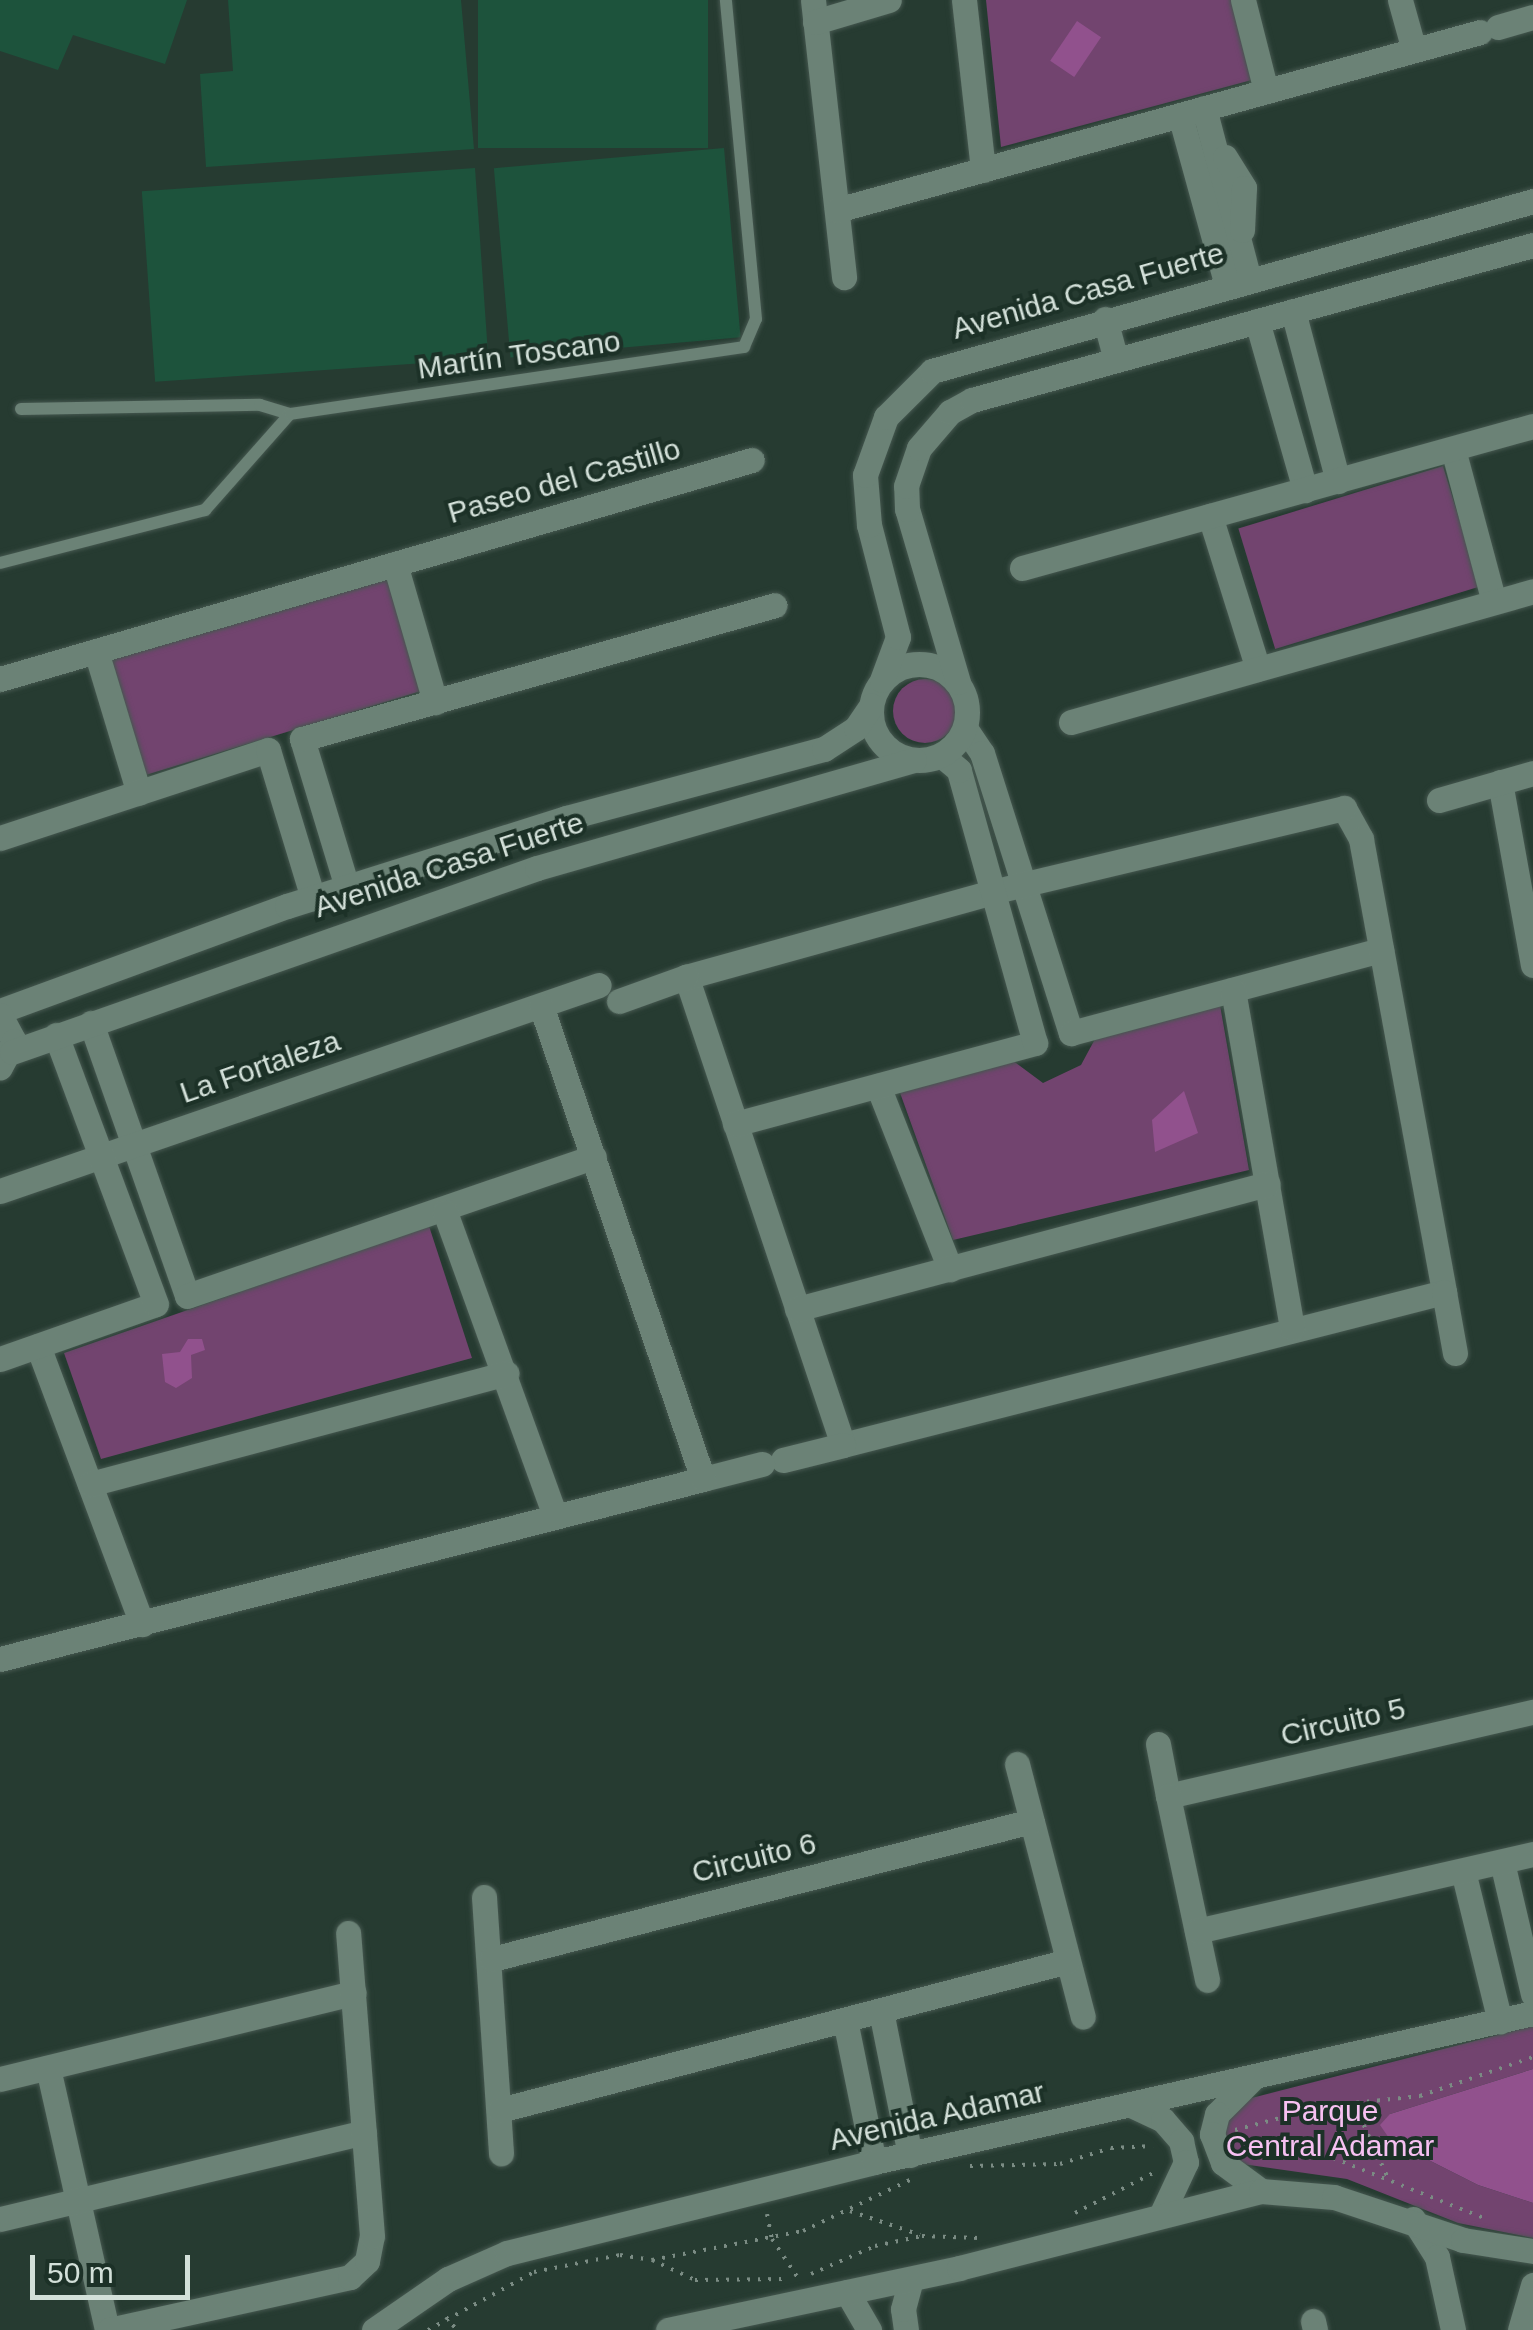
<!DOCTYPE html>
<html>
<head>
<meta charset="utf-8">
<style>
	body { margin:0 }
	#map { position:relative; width:1533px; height:2330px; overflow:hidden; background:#263b31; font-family:Helvetica,sans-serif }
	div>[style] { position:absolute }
	.green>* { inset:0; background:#72446f; transform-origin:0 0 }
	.round { border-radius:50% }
	.water>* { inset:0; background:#91518d; transform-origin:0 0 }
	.building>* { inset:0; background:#1d533c; transform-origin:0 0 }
	.path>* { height:4px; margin-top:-2px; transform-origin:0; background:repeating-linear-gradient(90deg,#7b8c84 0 2.5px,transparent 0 10.5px) }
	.roads { filter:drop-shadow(0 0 2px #45574f) drop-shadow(0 0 2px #45574f) }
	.lane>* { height:12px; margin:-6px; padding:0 6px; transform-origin:6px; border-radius:6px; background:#6b8276 }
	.street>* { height:25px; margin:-12.5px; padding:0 12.5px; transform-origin:12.5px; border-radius:12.5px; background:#6b8276 }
	.secondary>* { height:25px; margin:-12.5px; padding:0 12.5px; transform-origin:12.5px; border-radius:12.5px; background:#6b8276 }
	.secondary>.ring { margin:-12.5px; padding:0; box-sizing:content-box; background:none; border:25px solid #6b8276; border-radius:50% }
	span { translate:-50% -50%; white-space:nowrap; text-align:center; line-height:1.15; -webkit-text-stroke:8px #1c3127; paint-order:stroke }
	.street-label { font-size:30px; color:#d3e0d9 }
	.park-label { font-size:30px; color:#f7c1f2 }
	.scale { position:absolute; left:30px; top:2255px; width:160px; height:45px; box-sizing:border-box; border:5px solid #d3e0d9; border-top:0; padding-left:12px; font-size:30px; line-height:35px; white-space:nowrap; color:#d3e0d9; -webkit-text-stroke:8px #1c3127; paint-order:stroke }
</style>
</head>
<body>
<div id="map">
	<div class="green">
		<div style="clip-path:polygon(986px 0,1232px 0,1252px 80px,1001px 147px)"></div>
		<div style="left:1443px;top:466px;width:126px;height:214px;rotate:73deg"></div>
		<div style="left:386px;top:573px;width:123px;height:288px;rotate:73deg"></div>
		<div class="round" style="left:893px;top:679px;width:64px;height:64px"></div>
		<div style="clip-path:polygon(1220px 1005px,1249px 1170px,953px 1240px,899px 1090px,1012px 1060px,1043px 1083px,1081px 1065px,1095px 1039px)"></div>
		<div style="clip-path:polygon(429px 1226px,472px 1358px,101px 1459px,64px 1353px)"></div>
		<div style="clip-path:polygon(1533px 2026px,1533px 2069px,1390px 2114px,1391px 2141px,1478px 2185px,1533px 2203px,1533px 2238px,1458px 2223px,1347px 2179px,1235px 2163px,1222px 2129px,1236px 2102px)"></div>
	</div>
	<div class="water">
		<div style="left:1077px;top:21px;width:29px;height:48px;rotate:34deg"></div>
		<div style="clip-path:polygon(1184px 1091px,1198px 1133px,1155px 1152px,1152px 1120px)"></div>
		<div style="clip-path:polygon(188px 1339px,202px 1339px,205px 1350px,191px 1355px,192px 1378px,176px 1388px,165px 1382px,162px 1354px,180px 1352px)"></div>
		<div style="clip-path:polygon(1533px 2069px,1533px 2203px,1478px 2185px,1391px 2141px,1380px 2125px,1390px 2114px)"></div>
	</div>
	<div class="building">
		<div style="clip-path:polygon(0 0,187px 0,165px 64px,73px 35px,58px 70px,0 51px)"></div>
		<div style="clip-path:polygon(228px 0,461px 0,474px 149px,206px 167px,200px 74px,233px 71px)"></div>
		<div style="left:478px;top:0;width:230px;height:148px"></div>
		<div style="left:724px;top:148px;width:190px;height:231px;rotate:85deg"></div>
		<div style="left:475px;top:168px;width:191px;height:334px;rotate:86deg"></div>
	</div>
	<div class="path">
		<div style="left:1355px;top:2106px;width:79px;rotate:65.4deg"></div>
		<div style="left:1235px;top:2130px;width:93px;rotate:-14.9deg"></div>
		<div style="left:1325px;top:2106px;width:96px;rotate:-6deg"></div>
		<div style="left:1420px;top:2096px;width:120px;rotate:-19deg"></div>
		<div style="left:1248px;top:2154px;width:85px;rotate:2.7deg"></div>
		<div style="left:1333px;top:2158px;width:165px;rotate:21.7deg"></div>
		<div style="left:970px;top:2166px;width:90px;rotate:-1.3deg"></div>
		<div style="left:1060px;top:2164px;width:53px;rotate:-17.4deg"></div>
		<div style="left:1111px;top:2148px;width:42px;rotate:-2.7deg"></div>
		<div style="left:850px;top:2211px;width:74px;rotate:18.9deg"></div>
		<div style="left:1075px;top:2213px;width:90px;rotate:-27.1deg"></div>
		<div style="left:767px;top:2214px;width:25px;rotate:79deg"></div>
		<div style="left:772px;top:2239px;width:47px;rotate:56.3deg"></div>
		<div style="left:652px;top:2260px;width:154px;rotate:-10.9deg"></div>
		<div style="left:803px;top:2231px;width:121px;rotate:-25.5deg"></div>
		<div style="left:811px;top:2274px;width:70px;rotate:-23.6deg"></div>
		<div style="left:875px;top:2246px;width:48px;rotate:-12deg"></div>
		<div style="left:922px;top:2236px;width:57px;rotate:2deg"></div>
		<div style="left:446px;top:2317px;width:17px;rotate:50deg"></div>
		<div style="left:428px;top:2330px;width:121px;rotate:-28.7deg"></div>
		<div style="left:534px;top:2272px;width:88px;rotate:-11.2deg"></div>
		<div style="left:620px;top:2255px;width:32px;rotate:9deg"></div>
		<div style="left:652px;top:2260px;width:47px;rotate:24.9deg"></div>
		<div style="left:695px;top:2280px;width:92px;rotate:-0.6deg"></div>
	</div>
	<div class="roads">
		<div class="lane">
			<div style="left:21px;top:409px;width:239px;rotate:-1deg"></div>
			<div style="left:260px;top:405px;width:31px;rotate:17deg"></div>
			<div style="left:0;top:563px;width:212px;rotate:-14.5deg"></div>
			<div style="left:205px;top:510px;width:128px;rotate:-48.5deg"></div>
			<div style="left:290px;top:414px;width:459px;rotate:-8.4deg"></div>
			<div style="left:744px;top:347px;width:30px;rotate:-67deg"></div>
			<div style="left:756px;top:319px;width:320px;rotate:-95.4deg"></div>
		</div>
		<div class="street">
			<div style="left:813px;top:0;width:279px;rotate:83.6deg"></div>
			<div style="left:964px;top:0;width:171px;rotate:83.6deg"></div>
			<div style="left:1243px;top:0;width:94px;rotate:75.8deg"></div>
			<div style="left:1400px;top:0;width:52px;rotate:74.4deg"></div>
			<div style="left:815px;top:22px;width:77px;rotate:-16.6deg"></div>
			<div style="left:1498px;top:27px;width:36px;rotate:-16deg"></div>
			<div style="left:1204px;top:108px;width:177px;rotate:75.3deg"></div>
			<div style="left:1180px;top:115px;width:177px;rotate:74.6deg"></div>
			<div style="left:1225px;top:157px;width:36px;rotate:58deg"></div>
			<div style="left:1244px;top:188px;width:42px;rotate:92.7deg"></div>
			<div style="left:837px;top:210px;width:667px;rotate:-15.47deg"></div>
			<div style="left:1293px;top:311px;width:176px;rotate:75.2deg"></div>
			<div style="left:1105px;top:319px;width:42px;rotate:75deg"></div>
			<div style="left:1257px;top:321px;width:176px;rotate:74.1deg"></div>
			<div style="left:1453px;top:449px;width:158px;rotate:75deg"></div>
			<div style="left:1210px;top:516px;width:160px;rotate:72.6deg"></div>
			<div style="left:395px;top:564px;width:144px;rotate:73.8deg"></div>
			<div style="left:1022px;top:568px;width:530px;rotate:-15.53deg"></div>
			<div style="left:96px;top:651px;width:148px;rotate:73.2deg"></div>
			<div style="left:0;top:679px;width:783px;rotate:-16.24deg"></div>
			<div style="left:1071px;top:722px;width:480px;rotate:-15.8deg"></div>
			<div style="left:965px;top:728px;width:30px;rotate:56deg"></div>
			<div style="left:982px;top:753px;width:294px;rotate:72.4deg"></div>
			<div style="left:1071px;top:1033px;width:321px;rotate:-15deg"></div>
			<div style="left:1500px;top:782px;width:186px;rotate:79.8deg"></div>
			<div style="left:1439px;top:800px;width:98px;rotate:-16deg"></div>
			<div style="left:1344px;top:808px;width:35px;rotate:61deg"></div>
			<div style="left:1361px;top:839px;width:461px;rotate:79.6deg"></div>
			<div style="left:1444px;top:1292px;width:620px;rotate:165.72deg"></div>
			<div style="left:843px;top:1445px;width:494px;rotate:-108.5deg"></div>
			<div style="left:686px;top:977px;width:322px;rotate:-15.5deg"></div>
			<div style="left:996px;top:891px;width:358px;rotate:-13.4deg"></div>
			<div style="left:0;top:838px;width:282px;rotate:-18.2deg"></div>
			<div style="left:268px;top:750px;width:155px;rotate:73.1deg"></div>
			<div style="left:347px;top:887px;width:155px;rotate:-106.9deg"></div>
			<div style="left:302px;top:739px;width:491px;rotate:-15.8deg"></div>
			<div style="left:1233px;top:990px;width:343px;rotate:80.1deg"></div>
			<div style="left:619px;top:1001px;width:71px;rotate:-19.7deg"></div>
			<div style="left:91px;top:1023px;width:289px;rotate:70.6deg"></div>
			<div style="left:187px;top:1296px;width:430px;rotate:-18.9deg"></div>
			<div style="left:878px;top:1086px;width:197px;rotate:68.5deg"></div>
			<div style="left:735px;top:1124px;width:311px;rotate:-15.1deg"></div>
			<div style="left:1035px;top:1043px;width:283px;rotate:-105.6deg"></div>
			<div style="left:959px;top:770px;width:23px;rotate:-140deg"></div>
			<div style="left:0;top:1191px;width:633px;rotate:-18.98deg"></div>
			<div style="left:445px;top:1212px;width:323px;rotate:70.1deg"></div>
			<div style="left:1444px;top:1292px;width:62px;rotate:79.8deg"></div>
			<div style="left:797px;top:1309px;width:487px;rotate:-14.9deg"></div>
			<div style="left:38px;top:1346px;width:297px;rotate:69.5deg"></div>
			<div style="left:0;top:1359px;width:165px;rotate:-19.4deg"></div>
			<div style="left:156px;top:1304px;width:287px;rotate:-110.4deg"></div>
			<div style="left:783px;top:1460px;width:62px;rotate:-14deg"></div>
			<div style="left:703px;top:1479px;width:61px;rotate:-14.3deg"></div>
			<div style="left:90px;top:1484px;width:431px;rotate:-14.9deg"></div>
			<div style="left:0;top:1659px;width:726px;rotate:-14.36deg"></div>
			<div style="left:703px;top:1479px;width:500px;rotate:-108.9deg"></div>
			<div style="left:1158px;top:1744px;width:53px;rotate:79.1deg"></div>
			<div style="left:1168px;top:1796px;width:375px;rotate:-13deg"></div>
			<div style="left:1017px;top:1764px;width:261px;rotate:75.4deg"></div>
			<div style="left:1168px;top:1796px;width:188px;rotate:78deg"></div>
			<div style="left:1502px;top:1862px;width:136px;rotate:76.8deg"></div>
			<div style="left:1463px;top:1871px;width:155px;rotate:76.2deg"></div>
			<div style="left:484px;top:1897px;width:257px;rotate:86.2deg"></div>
			<div style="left:1197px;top:1931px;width:345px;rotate:-12.9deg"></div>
			<div style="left:492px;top:1959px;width:557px;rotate:-14.34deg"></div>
			<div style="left:881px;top:2011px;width:147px;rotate:78.6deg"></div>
			<div style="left:845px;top:2020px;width:145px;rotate:78.5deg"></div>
			<div style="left:48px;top:2068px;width:269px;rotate:77.3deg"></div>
			<div style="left:0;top:2079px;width:364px;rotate:-13.7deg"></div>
			<div style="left:500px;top:2110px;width:587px;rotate:-14.7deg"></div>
			<div style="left:0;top:2219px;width:374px;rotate:-13.4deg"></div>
			<div style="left:1413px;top:2219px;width:45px;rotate:57.7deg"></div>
			<div style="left:1437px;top:2257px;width:75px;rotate:77.6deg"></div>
			<div style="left:847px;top:2292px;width:44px;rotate:59.9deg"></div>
			<div style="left:1313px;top:2321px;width:9px;rotate:77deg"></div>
			<div style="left:109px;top:2330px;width:247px;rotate:-12.4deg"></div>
			<div style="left:350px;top:2277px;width:23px;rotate:-43deg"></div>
			<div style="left:367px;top:2261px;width:25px;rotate:-79deg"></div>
			<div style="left:372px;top:2236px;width:304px;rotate:-94.5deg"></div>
			<div style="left:906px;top:2330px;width:21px;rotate:-98deg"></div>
			<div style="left:903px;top:2309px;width:30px;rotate:-75deg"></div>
			<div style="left:1520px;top:2330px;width:47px;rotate:-73.9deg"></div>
		</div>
		<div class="secondary">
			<div class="ring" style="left:871px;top:664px;width:71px;height:71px"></div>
			<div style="left:882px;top:680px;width:46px;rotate:-69.6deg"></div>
			<div style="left:898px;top:637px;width:116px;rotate:-104.5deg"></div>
			<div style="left:869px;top:525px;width:50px;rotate:-94.6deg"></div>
			<div style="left:865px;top:475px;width:62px;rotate:-70.1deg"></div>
			<div style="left:886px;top:417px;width:65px;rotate:-45deg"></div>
			<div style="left:932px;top:371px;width:625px;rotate:-15.79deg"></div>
			<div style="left:958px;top:682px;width:180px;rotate:-106.4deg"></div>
			<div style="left:907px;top:509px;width:23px;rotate:-92deg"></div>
			<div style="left:906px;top:486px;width:40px;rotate:-71.1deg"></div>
			<div style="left:919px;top:448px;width:48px;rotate:-49.3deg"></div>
			<div style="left:950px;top:412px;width:25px;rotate:-29deg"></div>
			<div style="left:972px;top:400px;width:582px;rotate:-15.45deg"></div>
			<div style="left:0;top:1011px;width:306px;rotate:-20.1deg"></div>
			<div style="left:287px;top:906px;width:293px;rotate:-17.5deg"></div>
			<div style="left:566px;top:818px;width:267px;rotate:-15deg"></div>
			<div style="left:824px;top:749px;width:38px;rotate:-33deg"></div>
			<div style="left:856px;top:728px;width:27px;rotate:-56deg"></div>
			<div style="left:0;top:1015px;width:30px;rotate:62deg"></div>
			<div style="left:14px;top:1041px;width:30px;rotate:118deg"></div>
			<div style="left:12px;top:1052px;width:556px;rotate:-19.31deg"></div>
			<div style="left:537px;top:868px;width:392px;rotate:-16deg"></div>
			<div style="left:1254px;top:2077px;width:52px;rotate:135deg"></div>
			<div style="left:1217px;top:2114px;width:21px;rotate:104deg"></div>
			<div style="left:1212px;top:2134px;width:31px;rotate:69deg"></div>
			<div style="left:1223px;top:2163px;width:47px;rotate:36.4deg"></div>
			<div style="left:1133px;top:2106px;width:33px;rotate:25deg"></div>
			<div style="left:1163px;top:2120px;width:28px;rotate:49deg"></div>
			<div style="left:1181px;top:2141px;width:22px;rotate:77deg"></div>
			<div style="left:1186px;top:2162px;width:54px;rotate:115.1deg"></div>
			<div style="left:374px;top:2330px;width:90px;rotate:-34.6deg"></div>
			<div style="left:448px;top:2279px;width:64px;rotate:-23.8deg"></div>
			<div style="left:507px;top:2253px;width:378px;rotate:-13.9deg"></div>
			<div style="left:874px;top:2162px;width:676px;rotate:-12.74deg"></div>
			<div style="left:668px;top:2330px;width:298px;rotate:-12deg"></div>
			<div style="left:959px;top:2268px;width:312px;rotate:-14.3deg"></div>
			<div style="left:1261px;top:2191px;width:73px;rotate:4.7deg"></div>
			<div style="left:1334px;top:2197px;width:136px;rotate:18.4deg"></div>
			<div style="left:1463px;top:2240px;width:71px;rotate:8.9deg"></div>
		</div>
	</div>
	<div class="street-label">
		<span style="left:1088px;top:291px;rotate:-16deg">Avenida Casa Fuerte</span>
		<span style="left:519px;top:355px;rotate:-8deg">Martín Toscano</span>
		<span style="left:564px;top:481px;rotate:-16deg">Paseo del Castillo</span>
		<span style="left:449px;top:865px;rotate:-18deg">Avenida Casa Fuerte</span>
		<span style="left:260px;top:1067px;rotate:-19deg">La Fortaleza</span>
		<span style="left:1343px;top:1722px;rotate:-13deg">Circuito 5</span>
		<span style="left:754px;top:1858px;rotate:-14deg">Circuito 6</span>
		<span style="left:937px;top:2116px;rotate:-13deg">Avenida Adamar</span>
	</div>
	<div class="park-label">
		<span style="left:1330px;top:2128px">Parque<br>Central Adamar</span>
	</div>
	<div class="scale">50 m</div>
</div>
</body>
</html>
